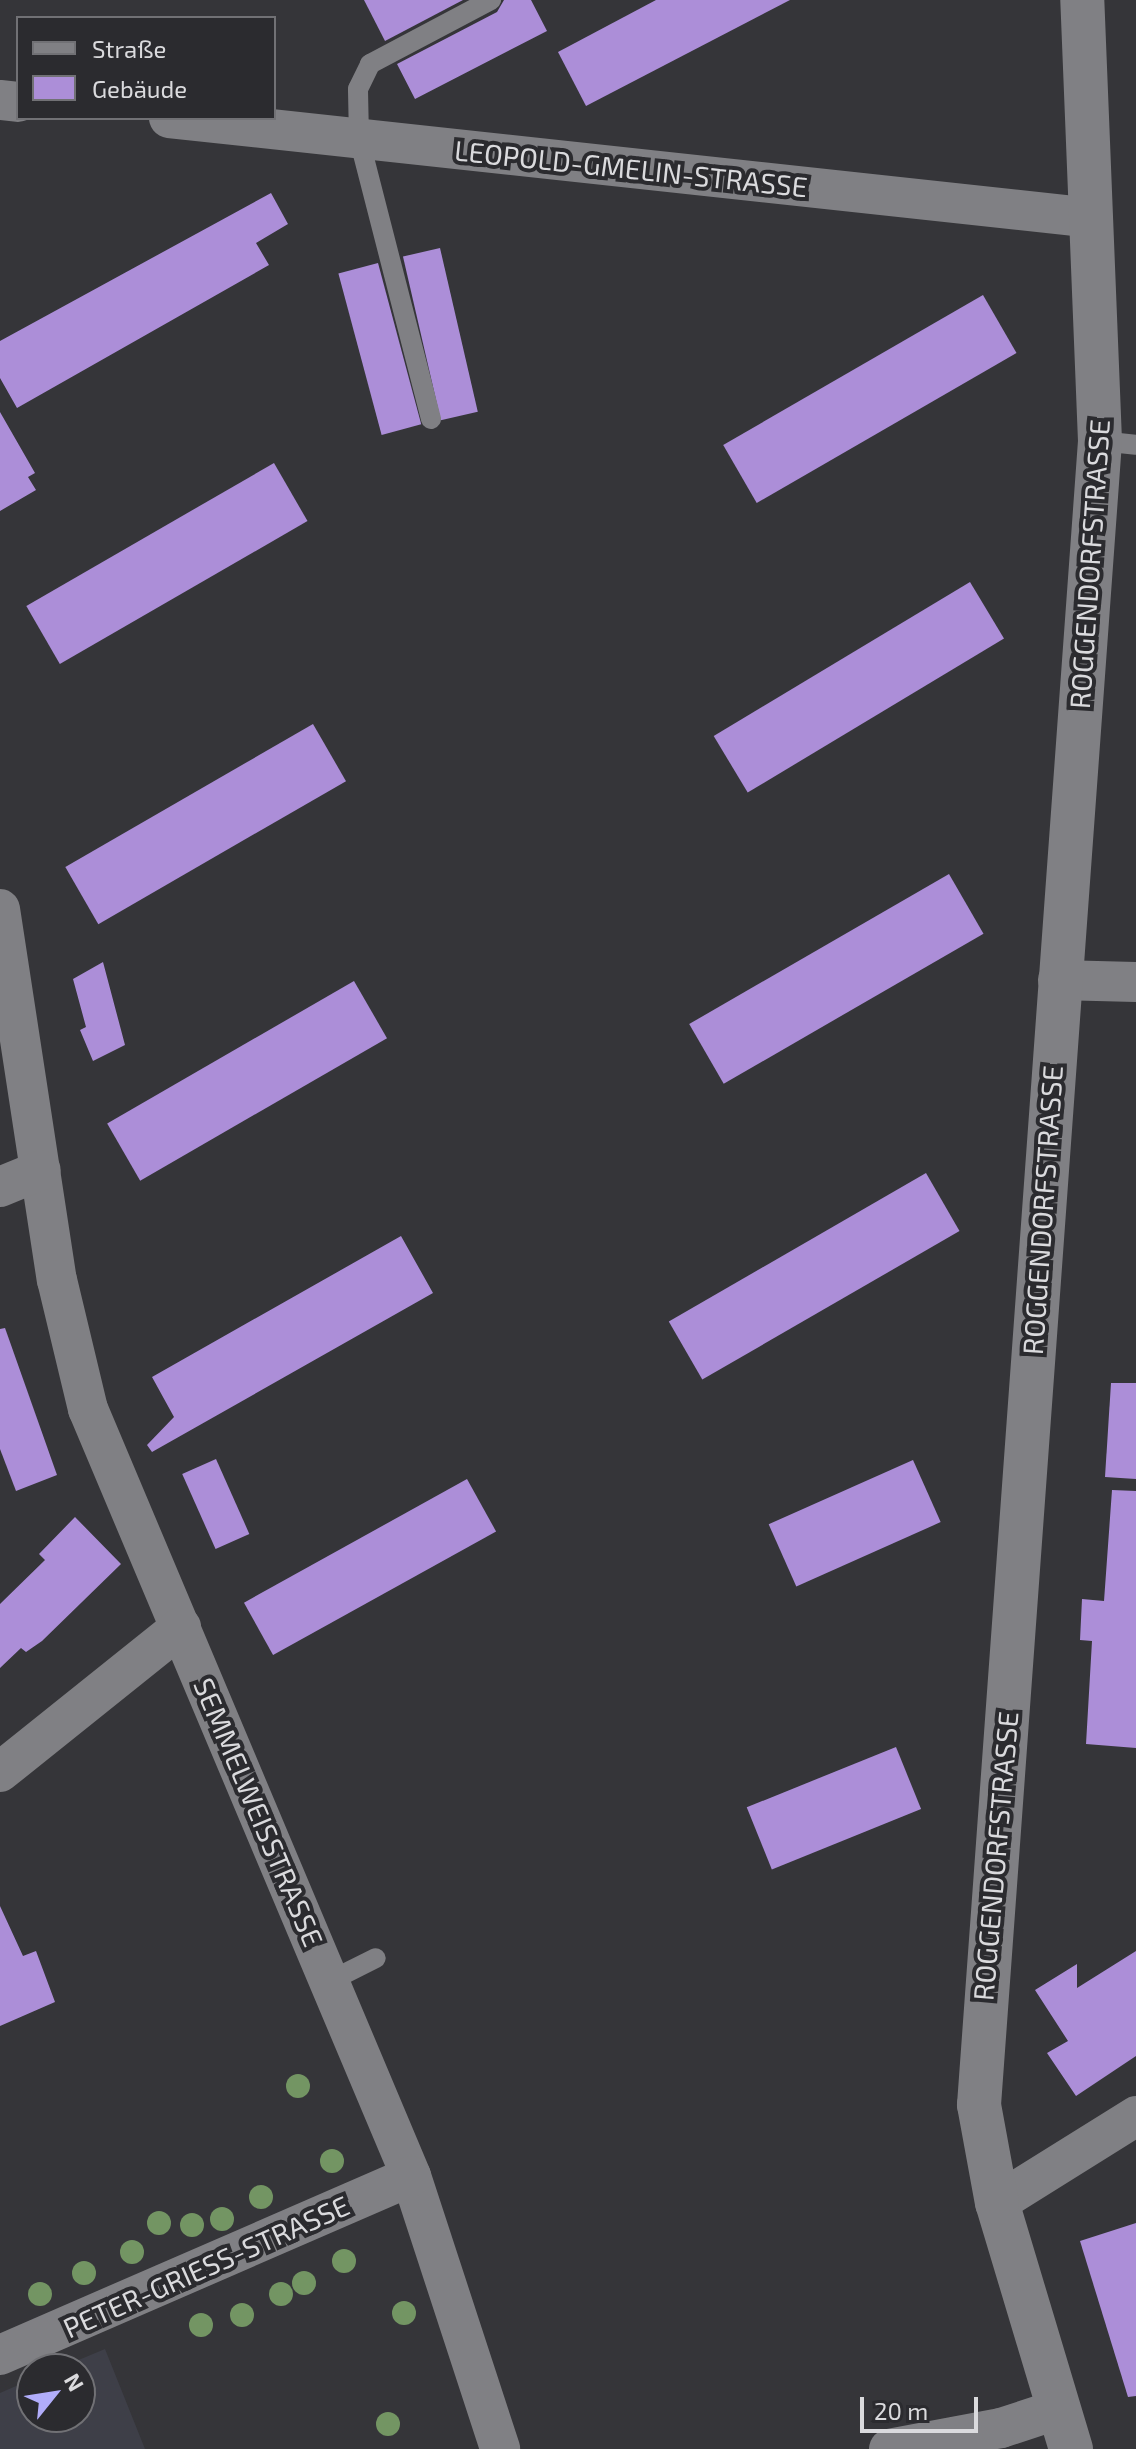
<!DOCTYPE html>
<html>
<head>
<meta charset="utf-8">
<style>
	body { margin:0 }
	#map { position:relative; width:1136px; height:2449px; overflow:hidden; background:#353539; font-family:"Exo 2",sans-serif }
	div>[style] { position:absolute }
	.built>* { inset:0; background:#3e3f48 }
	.building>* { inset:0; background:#ac8ed8; transform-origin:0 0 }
	.service>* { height:20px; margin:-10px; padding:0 10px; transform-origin:10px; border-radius:10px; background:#808084 }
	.minor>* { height:40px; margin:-20px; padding:0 20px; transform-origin:20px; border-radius:20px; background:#808084 }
	.tertiary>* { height:44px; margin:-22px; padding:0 22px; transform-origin:22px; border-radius:22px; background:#808084 }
	.trees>* { width:24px; height:24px; margin:-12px; border-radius:50%; background:#739563 }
	span { translate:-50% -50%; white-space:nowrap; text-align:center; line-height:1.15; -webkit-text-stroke:8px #2b2b2f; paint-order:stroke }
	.street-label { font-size:28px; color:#dadadd }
	.legend { position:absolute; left:16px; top:16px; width:260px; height:104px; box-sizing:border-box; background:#2b2b2f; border:2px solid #717175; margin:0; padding:10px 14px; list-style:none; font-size:24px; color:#dadadd }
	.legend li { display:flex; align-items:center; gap:16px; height:40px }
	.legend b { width:40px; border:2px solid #717175 }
	.north { position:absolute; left:16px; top:2353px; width:80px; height:80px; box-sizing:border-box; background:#2b2b2f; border:2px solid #717175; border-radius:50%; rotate:60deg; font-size:22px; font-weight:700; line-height:32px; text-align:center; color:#dadadd }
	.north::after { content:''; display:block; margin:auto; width:28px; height:36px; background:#b1adfa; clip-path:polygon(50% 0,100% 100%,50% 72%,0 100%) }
	.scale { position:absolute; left:860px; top:2397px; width:118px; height:36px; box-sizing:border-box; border:4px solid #dadadd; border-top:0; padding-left:10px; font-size:24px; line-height:28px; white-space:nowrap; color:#dadadd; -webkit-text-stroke:6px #2b2b2f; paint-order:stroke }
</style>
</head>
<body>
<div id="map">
	<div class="built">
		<div style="clip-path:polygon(105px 2349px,145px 2449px,0 2449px,0 2393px,32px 2379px,32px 2417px,80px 2417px,80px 2369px,57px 2369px)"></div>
	</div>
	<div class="building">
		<div style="clip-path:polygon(364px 0,463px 0,385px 41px)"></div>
		<div style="clip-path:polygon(504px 0,531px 0,547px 31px,415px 99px,397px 64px,497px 12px)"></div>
		<div style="clip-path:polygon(656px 0,790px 0,586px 106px,558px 52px)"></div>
		<div style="clip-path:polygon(271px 193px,288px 224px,256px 243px,269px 265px,17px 408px,0 378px,0 341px)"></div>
		<div style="left:440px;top:248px;width:168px;height:38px;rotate:77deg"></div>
		<div style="left:378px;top:263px;width:167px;height:41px;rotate:75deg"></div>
		<div style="left:983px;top:295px;width:67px;height:300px;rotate:60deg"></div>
		<div style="clip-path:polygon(0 412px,35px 473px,28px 477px,36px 490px,0 511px)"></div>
		<div style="left:274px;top:463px;width:67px;height:286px;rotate:60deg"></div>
		<div style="left:970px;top:582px;width:66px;height:299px;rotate:59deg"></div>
		<div style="left:313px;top:724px;width:66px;height:286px;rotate:60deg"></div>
		<div style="left:949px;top:874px;width:69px;height:300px;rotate:60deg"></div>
		<div style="clip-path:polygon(103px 962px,125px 1045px,93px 1061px,80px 1030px,86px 1027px,73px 979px)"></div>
		<div style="left:354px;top:981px;width:66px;height:285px;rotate:60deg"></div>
		<div style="left:926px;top:1173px;width:67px;height:297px;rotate:60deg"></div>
		<div style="clip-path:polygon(401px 1236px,433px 1293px,152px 1452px,147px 1445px,174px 1417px,152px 1377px)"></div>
		<div style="clip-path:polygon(5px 1328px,57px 1475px,16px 1491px,0 1449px,0 1329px)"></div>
		<div style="clip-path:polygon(1111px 1383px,1136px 1383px,1136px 1479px,1105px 1477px)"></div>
		<div style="left:216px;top:1459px;width:82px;height:37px;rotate:66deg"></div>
		<div style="left:913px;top:1460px;width:68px;height:158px;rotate:66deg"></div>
		<div style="left:467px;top:1479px;width:60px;height:255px;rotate:61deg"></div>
		<div style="clip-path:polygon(1112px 1490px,1136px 1491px,1136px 1748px,1086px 1744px,1092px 1641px,1080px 1640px,1082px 1599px,1104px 1601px)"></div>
		<div style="clip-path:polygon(75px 1517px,121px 1564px,42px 1641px,26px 1652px,21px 1648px,0 1668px,0 1604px,45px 1560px,39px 1554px)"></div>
		<div style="left:896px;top:1747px;width:67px;height:161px;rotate:68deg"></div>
		<div style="clip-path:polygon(0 1906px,23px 1956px,36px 1951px,55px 2002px,0 2026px)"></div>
		<div style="clip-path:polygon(1136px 1951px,1136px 2056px,1076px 2096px,1047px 2053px,1068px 2041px,1035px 1990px,1077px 1964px,1077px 1988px)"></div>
		<div style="clip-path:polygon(1136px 2223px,1136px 2396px,1128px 2397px,1080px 2241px)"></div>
	</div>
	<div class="service">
		<div style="left:431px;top:419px;width:290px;rotate:-104.4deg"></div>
		<div style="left:359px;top:138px;width:49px;rotate:-91.2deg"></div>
		<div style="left:358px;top:89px;width:28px;rotate:-64deg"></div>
		<div style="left:370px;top:64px;width:137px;rotate:-27.9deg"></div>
		<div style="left:1100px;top:441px;width:36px;rotate:6deg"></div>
		<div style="left:330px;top:1981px;width:51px;rotate:-26.6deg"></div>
	</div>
	<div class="minor">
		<div style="left:0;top:100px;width:18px;rotate:6deg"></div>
		<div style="left:169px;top:118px;width:928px;rotate:6.18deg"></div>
		<div style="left:0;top:909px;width:375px;rotate:81.3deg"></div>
		<div style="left:57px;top:1280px;width:133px;rotate:76.5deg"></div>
		<div style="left:88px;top:1409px;width:832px;rotate:67.16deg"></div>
		<div style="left:411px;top:2176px;width:287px;rotate:71.9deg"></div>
		<div style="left:1058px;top:980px;width:78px;rotate:1.5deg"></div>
		<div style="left:0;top:1187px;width:44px;rotate:-22.5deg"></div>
		<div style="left:0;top:1772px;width:232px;rotate:-38.7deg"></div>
		<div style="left:997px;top:2203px;width:164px;rotate:-32deg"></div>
		<div style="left:0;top:2355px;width:448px;rotate:-23.5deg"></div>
		<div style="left:889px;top:2449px;width:114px;rotate:-10.6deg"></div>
		<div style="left:1001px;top:2428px;width:61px;rotate:-18.1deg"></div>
	</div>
	<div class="tertiary">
		<div style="left:1071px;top:2449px;width:257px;rotate:-106.7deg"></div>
		<div style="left:997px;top:2203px;width:100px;rotate:-100.4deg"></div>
		<div style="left:979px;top:2105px;width:1668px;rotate:-85.84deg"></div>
		<div style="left:1100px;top:441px;width:441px;rotate:-92.3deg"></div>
	</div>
	<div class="trees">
		<div style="left:298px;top:2086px"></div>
		<div style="left:332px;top:2161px"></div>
		<div style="left:261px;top:2197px"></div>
		<div style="left:222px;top:2219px"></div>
		<div style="left:159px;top:2223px"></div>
		<div style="left:192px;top:2225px"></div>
		<div style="left:132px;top:2252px"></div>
		<div style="left:344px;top:2261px"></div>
		<div style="left:84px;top:2273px"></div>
		<div style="left:304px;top:2283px"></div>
		<div style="left:40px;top:2294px"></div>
		<div style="left:281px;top:2294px"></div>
		<div style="left:404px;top:2313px"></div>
		<div style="left:242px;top:2315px"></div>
		<div style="left:201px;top:2325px"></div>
		<div style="left:388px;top:2424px"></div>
	</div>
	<div class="street-label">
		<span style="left:631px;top:168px;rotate:6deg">LEOPOLD-GMELIN-STRASSE</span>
		<span style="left:1089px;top:564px;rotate:-86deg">ROGGENDORFSTRASSE</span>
		<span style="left:1042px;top:1210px;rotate:-86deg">ROGGENDORFSTRASSE</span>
		<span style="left:259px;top:1812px;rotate:67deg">SEMMELWEISSTRASSE</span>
		<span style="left:995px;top:1856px;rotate:-85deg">ROGGENDORFSTRASSE</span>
		<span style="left:206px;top:2266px;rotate:-24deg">PETER-GRIESS-STRASSE</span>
	</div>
	<ul class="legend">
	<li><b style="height:10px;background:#808084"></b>Straße</li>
	<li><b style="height:22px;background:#ac8ed8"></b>Gebäude</li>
	</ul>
	<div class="north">N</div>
	<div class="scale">20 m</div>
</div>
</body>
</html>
